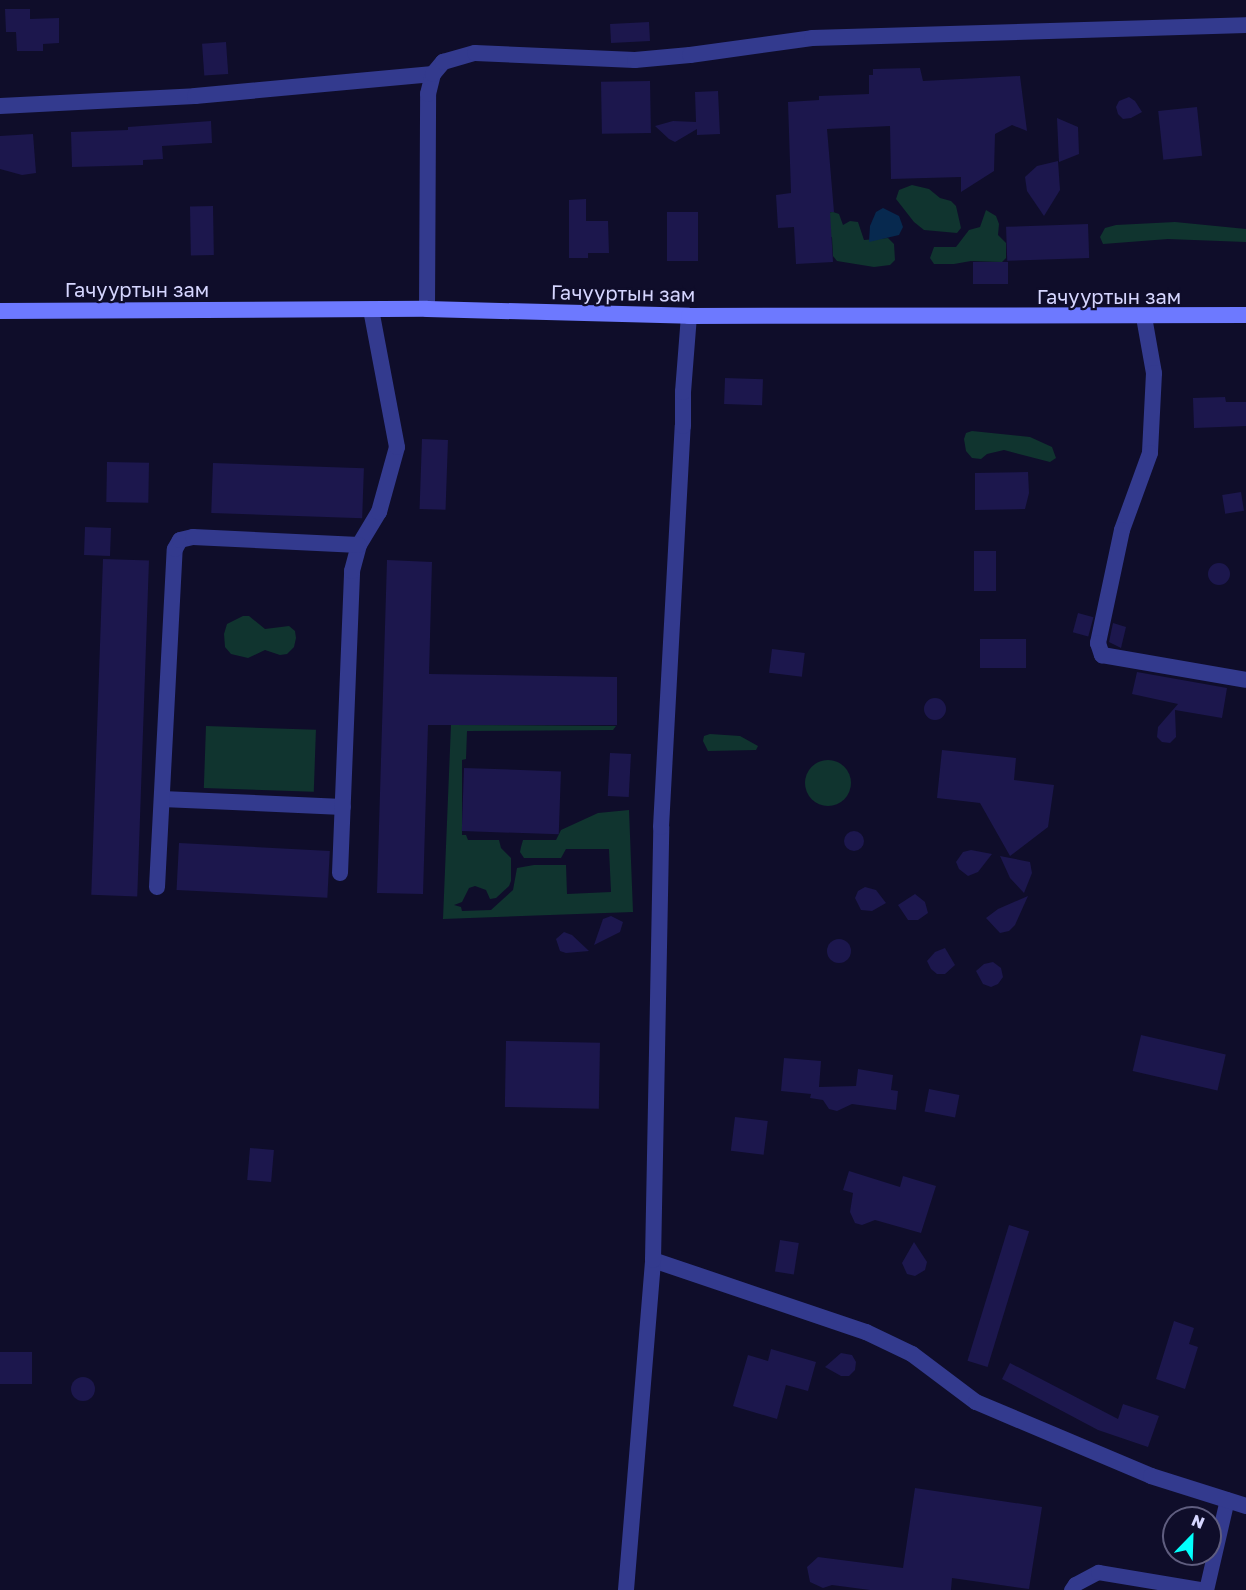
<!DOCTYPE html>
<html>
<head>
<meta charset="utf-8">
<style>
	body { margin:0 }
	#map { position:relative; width:1246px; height:1590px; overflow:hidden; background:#0f0d2a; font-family:"Golos Text",sans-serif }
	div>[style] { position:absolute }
	.green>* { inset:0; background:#10342f; transform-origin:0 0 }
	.round { border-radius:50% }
	.water>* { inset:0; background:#07294f }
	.building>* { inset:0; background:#1c174d; transform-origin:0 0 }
	.service>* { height:15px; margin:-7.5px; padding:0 7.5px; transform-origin:7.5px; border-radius:7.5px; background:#333a8e }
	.minor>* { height:16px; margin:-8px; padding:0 8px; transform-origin:8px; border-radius:8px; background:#333a8e }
	.secondary>* { height:16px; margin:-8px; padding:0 8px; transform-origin:8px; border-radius:8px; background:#6d79ff }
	span { translate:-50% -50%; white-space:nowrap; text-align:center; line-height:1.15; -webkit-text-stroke:4.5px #0f0d2a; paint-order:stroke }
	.street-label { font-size:20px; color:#d6d6ff }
	.north { position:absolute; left:1162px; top:1506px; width:60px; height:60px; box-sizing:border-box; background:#0f0d2a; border:2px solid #5f5d7f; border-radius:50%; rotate:23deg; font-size:16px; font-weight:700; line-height:24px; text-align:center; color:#d6d6ff }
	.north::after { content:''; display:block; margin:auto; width:21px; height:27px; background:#02fffc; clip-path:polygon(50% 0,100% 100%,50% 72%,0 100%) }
</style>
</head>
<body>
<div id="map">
	<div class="green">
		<div style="clip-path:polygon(912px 185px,929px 189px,940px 198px,951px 201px,956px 206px,961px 228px,957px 233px,924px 230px,914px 222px,896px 199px,899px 190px)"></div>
		<div style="clip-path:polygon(986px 210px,996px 216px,999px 224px,998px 235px,1006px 243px,1006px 258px,1002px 262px,971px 261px,954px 264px,934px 264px,930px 258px,934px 247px,956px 247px,969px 230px,980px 227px)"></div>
		<div style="clip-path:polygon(833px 212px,839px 214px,843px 225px,850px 221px,858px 222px,864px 240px,888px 238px,894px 244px,895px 260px,890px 265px,874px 267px,837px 261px,833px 256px,832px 237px,822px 237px,826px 213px)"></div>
		<div style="clip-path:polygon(1175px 222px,1246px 229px,1246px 242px,1168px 239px,1103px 244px,1100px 237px,1105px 228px,1116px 225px)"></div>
		<div style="clip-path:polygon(972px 431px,1030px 437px,1052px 447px,1056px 458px,1050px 462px,1004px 450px,987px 454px,981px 459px,972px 458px,966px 451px,964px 439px,966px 433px)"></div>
		<div style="clip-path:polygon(243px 616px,249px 616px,265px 629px,289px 626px,295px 631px,296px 638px,294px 647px,287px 654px,280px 655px,265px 650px,248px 658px,231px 654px,225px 647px,224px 634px,227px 624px)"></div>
		<div style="clip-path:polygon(451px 725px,616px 726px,613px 730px,467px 731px,466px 759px,462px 760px,462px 835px,466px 835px,468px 840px,499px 840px,501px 848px,511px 858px,511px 881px,509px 886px,496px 898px,490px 899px,486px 890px,475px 886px,469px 888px,462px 902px,454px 905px,461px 907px,462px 911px,491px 910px,513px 890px,517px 868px,534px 865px,566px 865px,567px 894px,611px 892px,609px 849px,566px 849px,561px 858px,524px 858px,520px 852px,521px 847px,523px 840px,556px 840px,561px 830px,598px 813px,629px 810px,633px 912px,443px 919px)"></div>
		<div style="left:206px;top:726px;width:110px;height:62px;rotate:2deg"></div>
		<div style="clip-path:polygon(710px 734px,740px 736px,758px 746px,756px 750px,708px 751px,703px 741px,704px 736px)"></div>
		<div class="round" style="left:805px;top:760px;width:46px;height:46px"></div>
	</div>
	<div class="water">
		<div style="clip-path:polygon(883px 208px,899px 216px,903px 227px,899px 235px,869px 242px,870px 226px,876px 212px)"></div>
	</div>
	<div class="building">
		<div style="clip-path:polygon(5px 9px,30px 9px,30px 19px,59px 18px,59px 43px,43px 44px,43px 51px,17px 51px,16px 32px,6px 32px)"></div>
		<div style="left:649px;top:22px;width:19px;height:39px;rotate:87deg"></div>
		<div style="left:226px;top:42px;width:32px;height:24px;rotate:86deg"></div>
		<div style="clip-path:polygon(920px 68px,923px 81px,1020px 76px,1027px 131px,1012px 125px,995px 134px,994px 171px,961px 192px,961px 177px,891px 179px,890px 126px,827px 129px,834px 212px,830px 212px,833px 262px,796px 264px,794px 227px,778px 228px,776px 195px,791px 193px,788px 102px,819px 100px,819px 96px,869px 94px,869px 75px,873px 75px,873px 69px)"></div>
		<div style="left:650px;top:81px;width:52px;height:49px;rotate:89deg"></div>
		<div style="clip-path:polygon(718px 91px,720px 134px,697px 135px,697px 129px,675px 142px,669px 139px,655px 126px,673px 121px,696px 122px,695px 92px)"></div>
		<div style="clip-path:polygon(1129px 97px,1135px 101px,1142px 112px,1131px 118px,1123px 119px,1118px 114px,1116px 107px,1119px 101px)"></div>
		<div style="left:1197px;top:107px;width:49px;height:39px;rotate:84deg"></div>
		<div style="clip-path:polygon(1057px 118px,1078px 127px,1079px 154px,1059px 162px)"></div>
		<div style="clip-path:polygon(211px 121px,212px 143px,162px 146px,163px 159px,143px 160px,143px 165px,72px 167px,71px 132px,128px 130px,128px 127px)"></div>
		<div style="clip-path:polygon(33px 134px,36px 173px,22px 175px,0 169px,0 136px)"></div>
		<div style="clip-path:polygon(1058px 161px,1060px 190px,1044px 216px,1027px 191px,1025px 177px,1037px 166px)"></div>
		<div style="clip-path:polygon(586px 199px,586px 221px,608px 221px,609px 253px,588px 253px,588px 258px,569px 258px,569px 200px)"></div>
		<div style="left:213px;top:206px;width:49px;height:23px;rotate:89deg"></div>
		<div style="left:698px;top:212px;width:49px;height:31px;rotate:90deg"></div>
		<div style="left:1088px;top:224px;width:34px;height:82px;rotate:88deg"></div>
		<div style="left:1008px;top:262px;width:22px;height:35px;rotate:90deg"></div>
		<div style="left:725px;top:378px;width:38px;height:26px;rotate:2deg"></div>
		<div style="clip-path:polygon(1225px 397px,1226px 402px,1246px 402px,1246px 426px,1194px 428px,1193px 398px)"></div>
		<div style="left:422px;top:439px;width:26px;height:70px;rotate:2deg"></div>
		<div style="left:107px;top:462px;width:42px;height:40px;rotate:1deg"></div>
		<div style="left:213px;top:463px;width:151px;height:50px;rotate:2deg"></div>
		<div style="clip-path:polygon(1028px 472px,1029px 493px,1025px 509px,975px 510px,975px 473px)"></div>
		<div style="left:1241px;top:492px;width:19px;height:19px;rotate:81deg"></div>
		<div style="left:85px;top:527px;width:26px;height:28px;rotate:2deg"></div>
		<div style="left:974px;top:551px;width:22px;height:40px"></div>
		<div style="left:103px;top:559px;width:46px;height:336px;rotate:2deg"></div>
		<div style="clip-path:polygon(387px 560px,432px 562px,429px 674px,617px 677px,617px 725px,428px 725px,423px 894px,377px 893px)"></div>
		<div class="round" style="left:1208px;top:563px;width:22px;height:22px"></div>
		<div style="left:1078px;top:613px;width:16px;height:20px;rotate:15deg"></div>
		<div style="clip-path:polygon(1113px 623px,1126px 627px,1121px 648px,1109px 642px)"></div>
		<div style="left:980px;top:639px;width:46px;height:29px"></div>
		<div style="left:772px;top:649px;width:33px;height:24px;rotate:7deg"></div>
		<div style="clip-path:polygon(1137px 672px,1227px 688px,1222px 718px,1175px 710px,1176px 737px,1170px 743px,1162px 742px,1157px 737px,1158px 727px,1178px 704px,1132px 694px)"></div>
		<div class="round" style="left:924px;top:698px;width:22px;height:22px"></div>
		<div style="clip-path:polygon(942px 750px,1016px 758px,1014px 780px,1054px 785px,1048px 827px,1010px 856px,980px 803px,937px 798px)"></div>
		<div style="left:610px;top:753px;width:21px;height:43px;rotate:3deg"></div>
		<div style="left:464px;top:768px;width:97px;height:63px;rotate:2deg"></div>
		<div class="round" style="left:844px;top:831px;width:20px;height:20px"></div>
		<div style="left:179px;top:843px;width:151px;height:47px;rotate:3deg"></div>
		<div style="clip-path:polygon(971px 850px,992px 854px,978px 872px,968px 876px,959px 869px,956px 862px,963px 852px)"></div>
		<div style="clip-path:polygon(1000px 856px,1030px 862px,1032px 873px,1024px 893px,1010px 878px)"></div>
		<div style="clip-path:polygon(865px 887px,876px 890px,886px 903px,872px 911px,861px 910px,855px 898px,858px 891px)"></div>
		<div style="clip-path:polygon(915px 894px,925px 902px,928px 913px,918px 920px,908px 920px,898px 905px)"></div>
		<div style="clip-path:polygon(1028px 896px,1015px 925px,1009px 931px,1000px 933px,986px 918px,998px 909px)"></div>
		<div style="clip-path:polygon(611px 916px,623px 922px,620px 932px,594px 945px,603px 919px)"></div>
		<div style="clip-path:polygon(564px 932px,572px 935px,589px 951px,566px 953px,560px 951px,556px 939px)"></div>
		<div class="round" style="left:827px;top:939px;width:24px;height:24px"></div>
		<div style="clip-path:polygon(945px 948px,955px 965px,945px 974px,937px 974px,931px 969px,927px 961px,935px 952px)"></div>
		<div style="clip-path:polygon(993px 962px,1001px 968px,1003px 977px,998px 984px,991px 987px,983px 984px,976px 971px,984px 964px)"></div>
		<div style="left:1141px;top:1035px;width:87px;height:37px;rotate:13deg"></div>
		<div style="left:506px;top:1041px;width:94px;height:66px;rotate:1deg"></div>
		<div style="clip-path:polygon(784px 1058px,821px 1061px,819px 1087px,856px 1086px,858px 1069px,893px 1075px,891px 1090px,898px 1091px,896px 1110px,852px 1104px,837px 1111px,829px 1109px,823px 1100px,810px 1098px,811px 1094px,781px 1091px)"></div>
		<div style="left:929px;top:1089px;width:31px;height:23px;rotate:11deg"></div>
		<div style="left:735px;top:1117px;width:33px;height:34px;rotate:7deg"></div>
		<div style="left:250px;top:1148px;width:24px;height:32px;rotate:5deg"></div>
		<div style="clip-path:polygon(849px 1171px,900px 1187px,903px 1176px,936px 1186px,921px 1233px,875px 1220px,862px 1225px,855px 1223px,850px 1212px,853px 1193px,843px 1190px)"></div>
		<div style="left:1009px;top:1225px;width:21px;height:142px;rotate:17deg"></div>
		<div style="left:780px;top:1240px;width:19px;height:32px;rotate:9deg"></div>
		<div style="clip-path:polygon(914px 1242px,927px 1262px,925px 1270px,915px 1276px,907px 1274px,902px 1263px)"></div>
		<div style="clip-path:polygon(1174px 1321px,1194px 1328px,1189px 1344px,1198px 1347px,1185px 1389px,1156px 1379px)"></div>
		<div style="clip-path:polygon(771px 1349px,816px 1362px,808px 1391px,786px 1385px,777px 1419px,733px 1406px,748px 1355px,768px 1361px)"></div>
		<div style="left:0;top:1352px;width:32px;height:32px"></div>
		<div style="clip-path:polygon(841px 1353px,852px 1355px,856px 1362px,855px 1370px,849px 1376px,841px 1376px,825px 1367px)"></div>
		<div style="clip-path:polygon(1010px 1363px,1118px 1419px,1123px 1404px,1159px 1416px,1148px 1447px,1098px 1430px,1002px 1379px)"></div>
		<div class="round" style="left:71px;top:1377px;width:24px;height:24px"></div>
		<div style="clip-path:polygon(915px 1488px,1042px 1507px,1029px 1589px,952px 1578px,951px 1590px,870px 1590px,832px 1585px,823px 1588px,810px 1582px,807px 1567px,818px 1557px,903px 1568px)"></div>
	</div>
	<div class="service">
		<div style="left:1071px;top:1590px;width:7px;rotate:-56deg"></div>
		<div style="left:1075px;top:1584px;width:26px;rotate:-28deg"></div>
		<div style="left:1098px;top:1572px;width:109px;rotate:9.5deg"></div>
		<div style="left:1206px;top:1590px;width:93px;rotate:-77deg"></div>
	</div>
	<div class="minor">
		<div style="left:0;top:106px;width:195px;rotate:-2.9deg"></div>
		<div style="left:195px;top:96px;width:239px;rotate:-5.3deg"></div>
		<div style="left:427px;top:309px;width:215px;rotate:-89.7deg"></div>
		<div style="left:428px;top:94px;width:21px;rotate:-76deg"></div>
		<div style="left:433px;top:74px;width:16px;rotate:-50deg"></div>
		<div style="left:443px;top:62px;width:33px;rotate:-16deg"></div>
		<div style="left:475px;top:53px;width:160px;rotate:2.5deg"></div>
		<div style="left:635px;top:60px;width:55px;rotate:-5.2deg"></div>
		<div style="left:690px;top:55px;width:123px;rotate:-7.9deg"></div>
		<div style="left:812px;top:38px;width:434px;rotate:-1.7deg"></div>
		<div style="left:1144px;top:317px;width:57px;rotate:79.9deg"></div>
		<div style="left:1154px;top:373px;width:80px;rotate:92.9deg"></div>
		<div style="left:1150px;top:453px;width:82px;rotate:110deg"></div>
		<div style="left:1122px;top:530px;width:116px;rotate:102deg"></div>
		<div style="left:1098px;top:643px;width:13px;rotate:72deg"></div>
		<div style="left:1102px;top:655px;width:146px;rotate:9.8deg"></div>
		<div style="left:162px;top:799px;width:181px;rotate:2.5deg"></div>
		<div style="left:340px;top:873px;width:302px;rotate:-87.7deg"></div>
		<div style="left:352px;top:571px;width:27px;rotate:-75deg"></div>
		<div style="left:359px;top:545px;width:39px;rotate:-59deg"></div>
		<div style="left:379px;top:512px;width:67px;rotate:-74.5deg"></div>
		<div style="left:397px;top:447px;width:140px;rotate:-100.7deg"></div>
		<div style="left:157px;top:887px;width:338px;rotate:-87deg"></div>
		<div style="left:175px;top:549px;width:10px;rotate:-61deg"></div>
		<div style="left:180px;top:540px;width:13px;rotate:-13deg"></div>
		<div style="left:193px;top:537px;width:166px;rotate:2.8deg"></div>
		<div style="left:653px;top:1260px;width:225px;rotate:18.7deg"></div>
		<div style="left:866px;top:1332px;width:51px;rotate:25.6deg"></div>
		<div style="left:912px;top:1354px;width:80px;rotate:36.9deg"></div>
		<div style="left:976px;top:1402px;width:190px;rotate:22.9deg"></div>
		<div style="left:1151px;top:1476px;width:100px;rotate:17.5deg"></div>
		<div style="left:626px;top:1590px;width:331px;rotate:-85.3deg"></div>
		<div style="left:653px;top:1260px;width:433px;rotate:-88.9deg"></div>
		<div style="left:661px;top:827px;width:402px;rotate:-86.9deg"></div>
		<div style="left:683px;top:426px;width:34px;rotate:-90deg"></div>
		<div style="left:683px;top:392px;width:76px;rotate:-85.5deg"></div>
	</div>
	<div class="secondary">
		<div style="left:0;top:311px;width:427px;rotate:-0.3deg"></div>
		<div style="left:427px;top:309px;width:262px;rotate:1.5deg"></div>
		<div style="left:689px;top:316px;width:557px;rotate:-0.1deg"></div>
	</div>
	<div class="street-label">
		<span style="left:137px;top:289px">Гачууртын зам</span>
		<span style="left:623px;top:293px;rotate:1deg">Гачууртын зам</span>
		<span style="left:1109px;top:296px">Гачууртын зам</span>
	</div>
	<div class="north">N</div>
</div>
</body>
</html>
